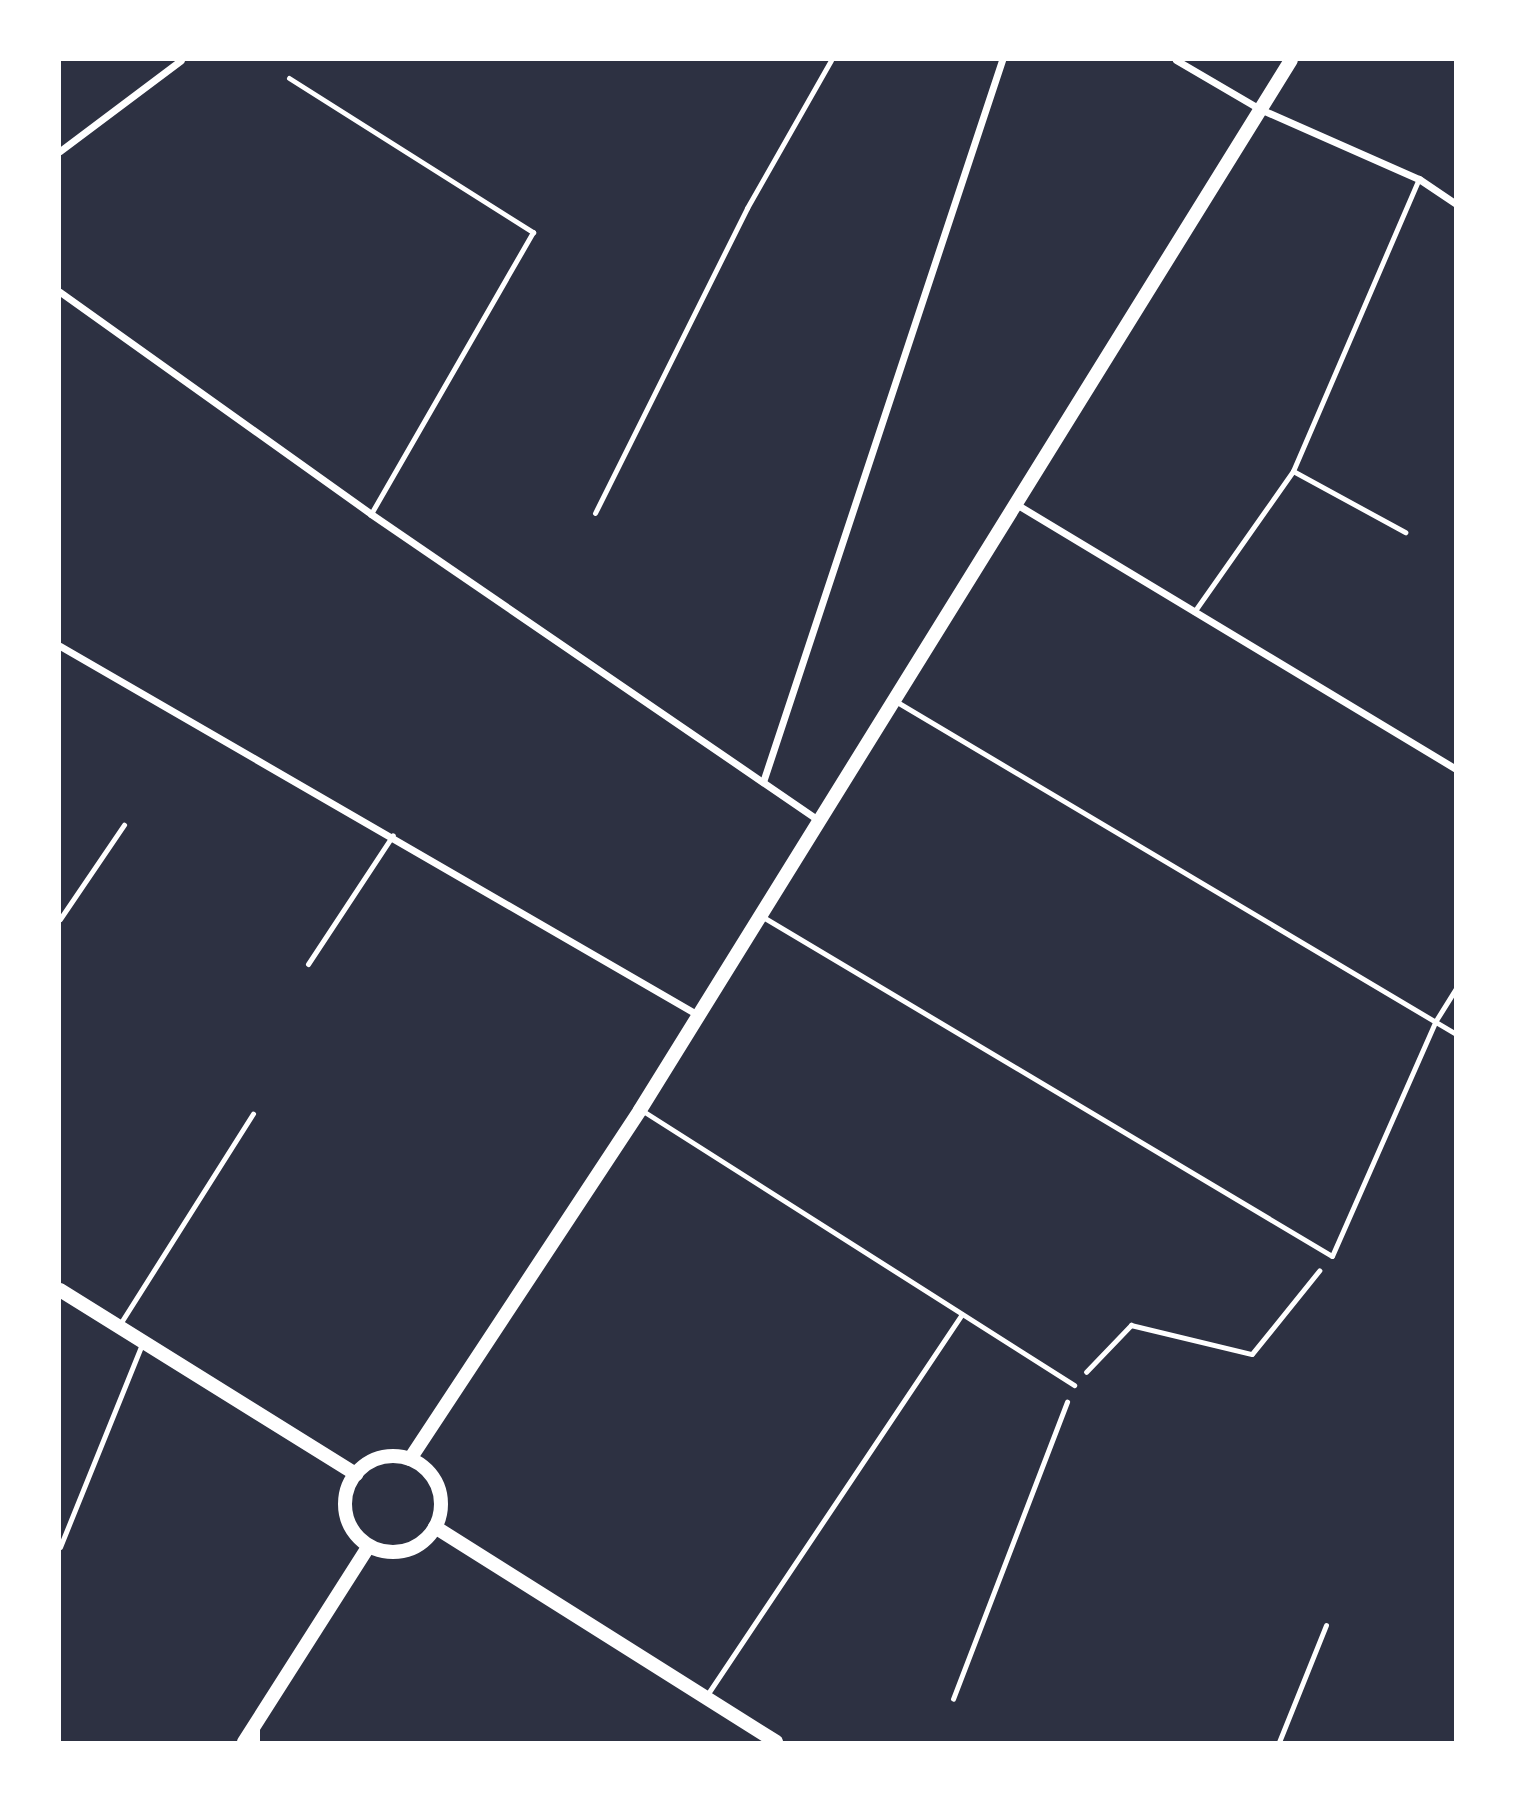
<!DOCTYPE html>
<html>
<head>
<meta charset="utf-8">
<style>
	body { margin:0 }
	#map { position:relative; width:1515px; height:1802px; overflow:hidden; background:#2d3142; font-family:"Exo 2",sans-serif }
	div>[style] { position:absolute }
	.path>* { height:4.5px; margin:-2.25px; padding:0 2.25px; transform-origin:2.25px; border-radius:2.25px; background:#fff }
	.service>* { height:5px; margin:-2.5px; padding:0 2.5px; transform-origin:2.5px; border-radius:2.5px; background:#fff }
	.minor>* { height:7px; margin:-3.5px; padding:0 3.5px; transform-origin:3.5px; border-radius:3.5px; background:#fff }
	.secondary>* { height:14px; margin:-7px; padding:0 7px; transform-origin:7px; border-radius:7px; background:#fff }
	.secondary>.ring { margin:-7px; padding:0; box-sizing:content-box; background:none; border:14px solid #fff; border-radius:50% }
	span { translate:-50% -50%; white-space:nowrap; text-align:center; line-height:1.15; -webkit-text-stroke:6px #fff; paint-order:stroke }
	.frame { position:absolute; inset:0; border:61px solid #fff; pointer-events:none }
</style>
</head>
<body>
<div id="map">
	<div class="path">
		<div style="left:1086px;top:1372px;width:65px;rotate:-46.2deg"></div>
		<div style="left:1131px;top:1325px;width:124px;rotate:13.5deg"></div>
		<div style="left:1252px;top:1354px;width:107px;rotate:-51.1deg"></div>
		<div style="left:953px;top:1699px;width:318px;rotate:-69deg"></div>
	</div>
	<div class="service">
		<div style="left:289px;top:78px;width:289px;rotate:32.3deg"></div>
		<div style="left:533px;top:232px;width:325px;rotate:119.9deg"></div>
		<div style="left:1293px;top:471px;width:128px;rotate:28.6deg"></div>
		<div style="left:595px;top:513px;width:341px;rotate:-63.5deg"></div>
		<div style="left:747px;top:208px;width:170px;rotate:-60.4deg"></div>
		<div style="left:1194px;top:612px;width:172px;rotate:-54.9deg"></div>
		<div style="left:1293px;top:471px;width:318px;rotate:-66.7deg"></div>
		<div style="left:897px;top:702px;width:650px;rotate:30.71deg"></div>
		<div style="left:763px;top:917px;width:662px;rotate:30.79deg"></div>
		<div style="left:1332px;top:1256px;width:256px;rotate:-66.2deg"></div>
		<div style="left:1435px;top:1022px;width:39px;rotate:-58deg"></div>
		<div style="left:60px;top:919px;width:114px;rotate:-55.8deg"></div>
		<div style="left:308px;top:964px;width:154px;rotate:-56.6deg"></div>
		<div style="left:643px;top:1111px;width:511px;rotate:32.45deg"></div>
		<div style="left:120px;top:1324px;width:249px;rotate:-57.7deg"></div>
		<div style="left:60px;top:1547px;width:219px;rotate:-68deg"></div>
		<div style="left:707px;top:1695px;width:458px;rotate:-56.2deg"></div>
		<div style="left:1279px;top:1742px;width:126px;rotate:-68.1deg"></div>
	</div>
	<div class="minor">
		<div style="left:1176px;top:60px;width:97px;rotate:30.3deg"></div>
		<div style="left:1260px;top:109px;width:174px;rotate:23.8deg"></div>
		<div style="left:1419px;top:179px;width:45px;rotate:34deg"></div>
		<div style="left:60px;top:151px;width:151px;rotate:-36.9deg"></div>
		<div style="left:60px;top:292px;width:382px;rotate:35.5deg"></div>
		<div style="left:371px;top:514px;width:542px;rotate:34.39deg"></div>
		<div style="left:1016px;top:504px;width:514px;rotate:31.06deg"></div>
		<div style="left:60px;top:646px;width:737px;rotate:30.04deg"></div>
		<div style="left:763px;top:782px;width:761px;rotate:-71.68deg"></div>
		<div style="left:256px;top:1727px;width:15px;rotate:90deg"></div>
	</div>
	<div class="secondary">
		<div style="left:60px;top:1290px;width:349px;rotate:31.9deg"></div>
		<div class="ring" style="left:345px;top:1456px;width:82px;height:82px"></div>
		<div style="left:410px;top:1459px;width:418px;rotate:-56.6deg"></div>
		<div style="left:640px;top:1110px;width:1235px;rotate:-58.2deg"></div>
		<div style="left:435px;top:1527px;width:403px;rotate:32.2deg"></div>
		<div style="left:244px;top:1742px;width:232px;rotate:-57.5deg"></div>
	</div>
	<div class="frame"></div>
</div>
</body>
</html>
